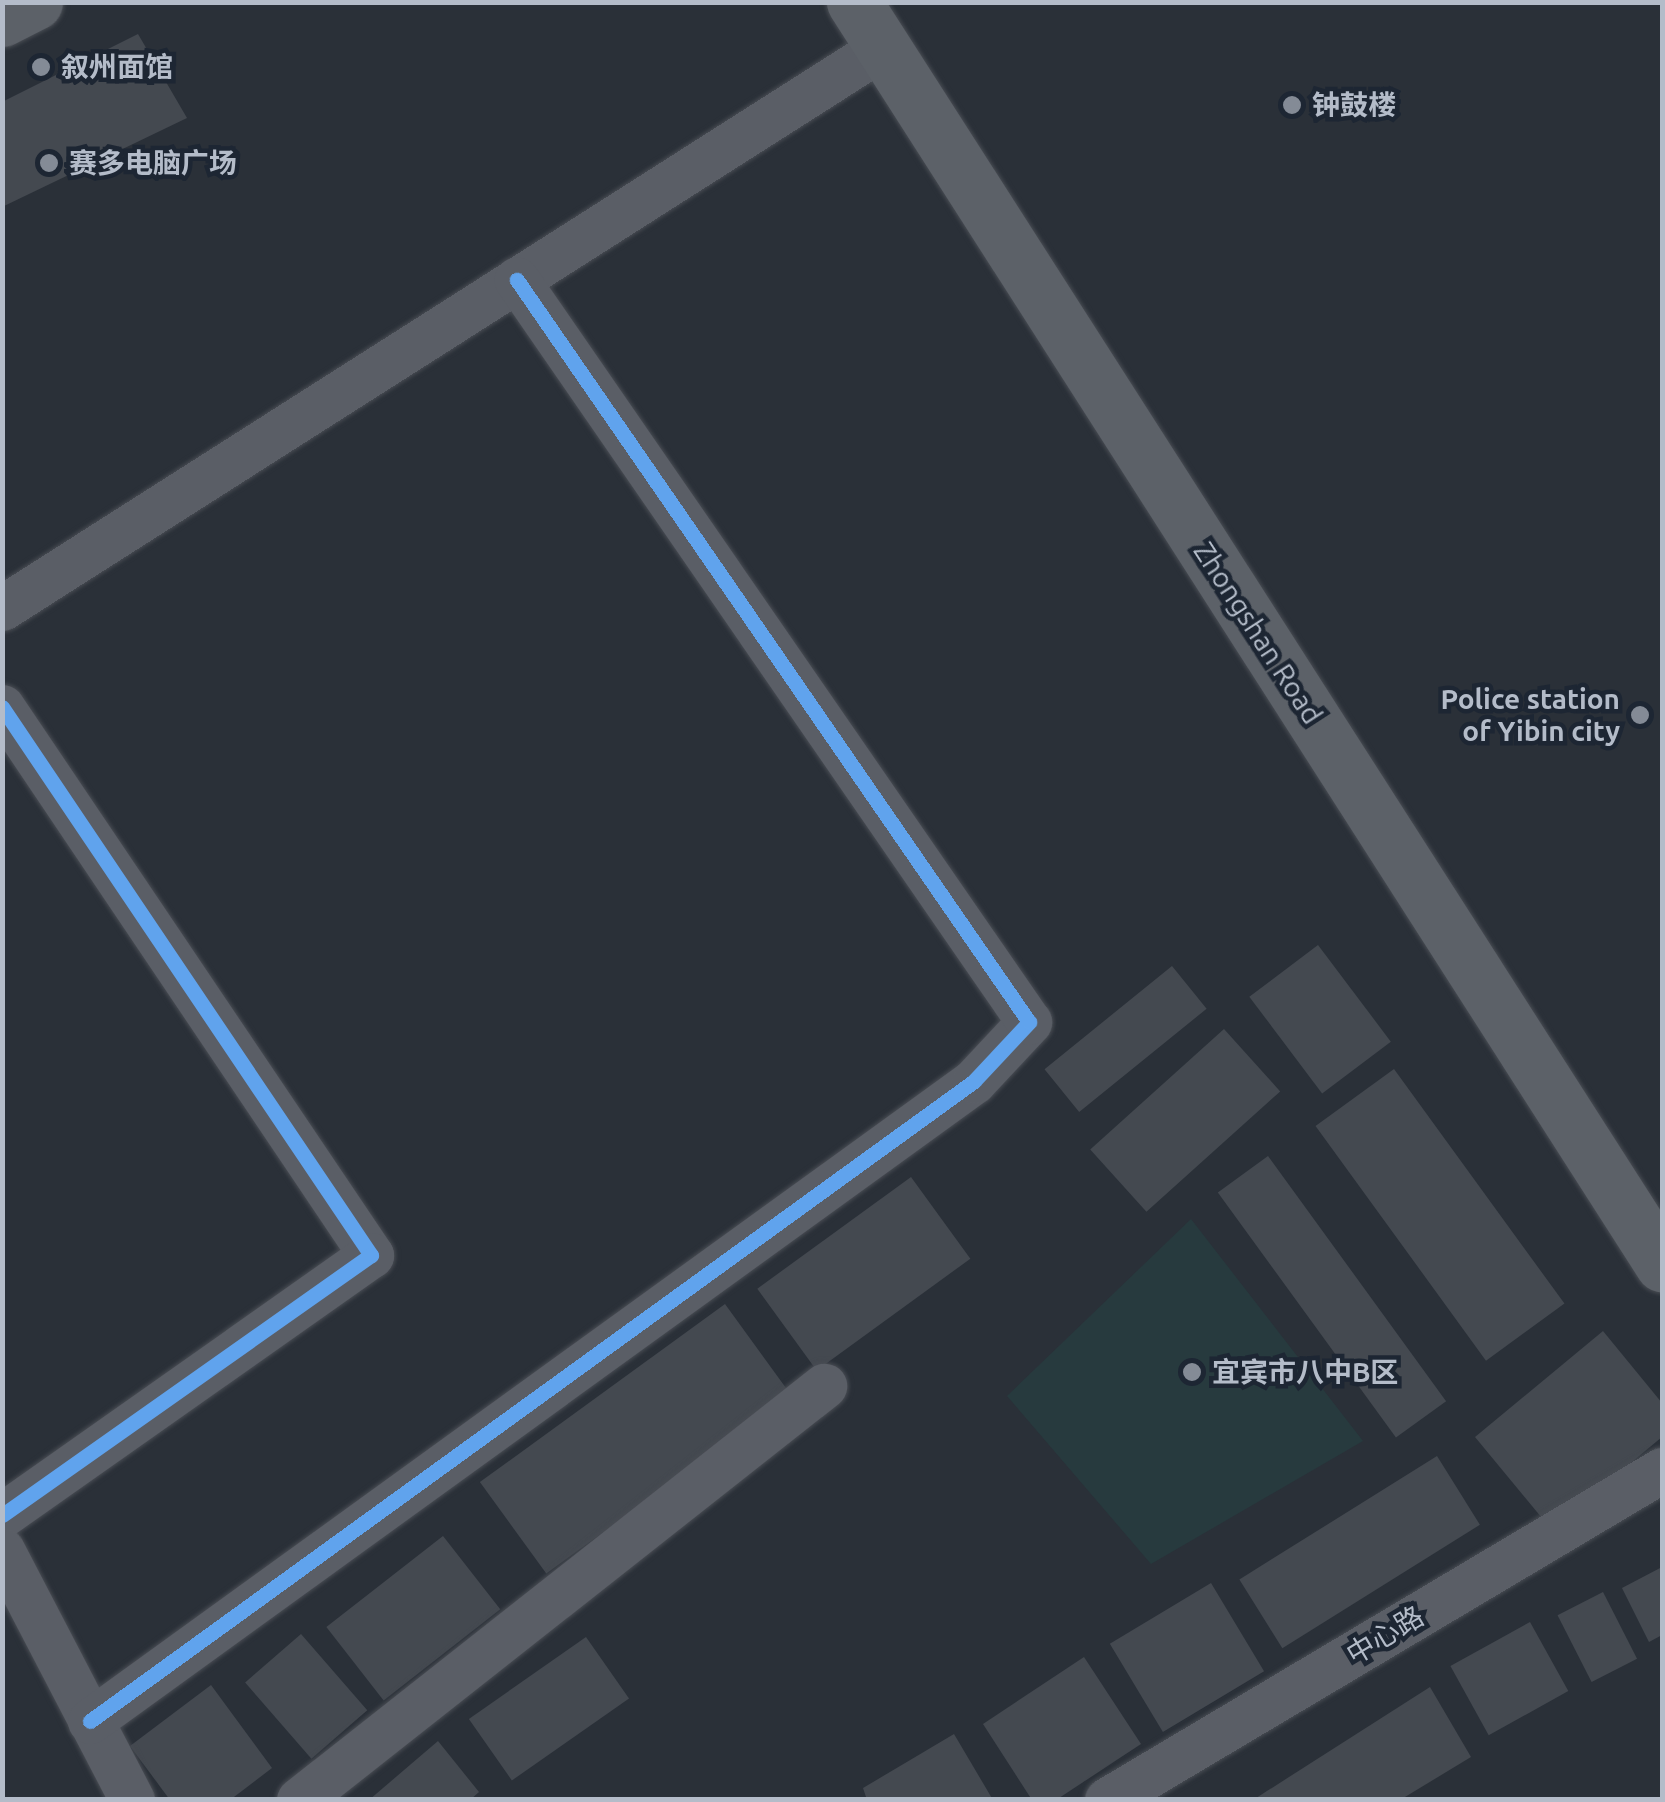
<!DOCTYPE html>
<html>
<head>
<meta charset="utf-8">
<style>
	body { margin:0 }
	#map { position:relative; width:1665px; height:1802px; overflow:hidden; background:#2a3038; font-family:Ubuntu,"Noto Sans SC",sans-serif }
	div>[style] { position:absolute }
	.green>* { inset:0; background:#273a3e }
	.building>* { inset:0; background:#444950; transform-origin:0 0 }
	.roads { filter:drop-shadow(0 0 2px #484c53) drop-shadow(0 0 2px #484c53) }
	.street>* { height:45px; margin:-22.5px; padding:0 22.5px; transform-origin:22.5px; border-radius:22.5px; background:#5a5e66 }
	.primary>* { height:55px; margin:-27.5px; padding:0 27.5px; transform-origin:27.5px; border-radius:27.5px; background:#5c6168 }
	.cycleway>* { height:15px; margin:-7.5px; padding:0 7.5px; transform-origin:7.5px; border-radius:7.5px; background:#60a3ed }
	.dots>* { width:28px; height:28px; translate:-50% -50%; box-sizing:border-box; border:5px solid #1d2633; border-radius:50% }
	span { translate:-50% -50%; white-space:nowrap; text-align:center; line-height:1.15; -webkit-text-stroke:9px #1d2633; paint-order:stroke }
	.poi-label { font-size:28px; color:#b4bcc9; font-weight:700 }
	.left { translate:0 -50%; text-align:left }
	.right { translate:-100% -50%; text-align:right }
	.street-label { font-size:28px; color:#b4bcc9 }
	.frame { position:absolute; inset:0; border:5px solid #b4bcc9; pointer-events:none }
</style>
</head>
<body>
<div id="map">
	<div class="green">
		<div style="clip-path:polygon(1191px 1219px,1363px 1441px,1151px 1564px,1007px 1396px)"></div>
	</div>
	<div class="building">
		<div style="clip-path:polygon(138px 34px,187px 118px,2px 207px,2px 102px)"></div>
		<div style="left:1318px;top:945px;width:121px;height:86px;rotate:53deg"></div>
		<div style="left:1172px;top:966px;width:55px;height:164px;rotate:51deg"></div>
		<div style="left:1224px;top:1029px;width:84px;height:180px;rotate:48deg"></div>
		<div style="left:1394px;top:1069px;width:290px;height:97px;rotate:54deg"></div>
		<div style="left:1268px;top:1156px;width:303px;height:62px;rotate:54deg"></div>
		<div style="left:911px;top:1177px;width:101px;height:190px;rotate:54deg"></div>
		<div style="left:725px;top:1304px;width:113px;height:303px;rotate:54deg"></div>
		<div style="clip-path:polygon(1603px 1331px,1662px 1403px,1662px 1437px,1551px 1529px,1475px 1437px)"></div>
		<div style="left:1437px;top:1456px;width:81px;height:233px;rotate:58deg"></div>
		<div style="left:443px;top:1536px;width:93px;height:148px;rotate:52deg"></div>
		<div style="clip-path:polygon(1662px 1567px,1662px 1635px,1649px 1642px,1622px 1588px)"></div>
		<div style="left:1211px;top:1583px;width:103px;height:118px;rotate:59deg"></div>
		<div style="left:1603px;top:1592px;width:75px;height:51px;rotate:63deg"></div>
		<div style="left:1530px;top:1622px;width:79px;height:91px;rotate:61deg"></div>
		<div style="left:301px;top:1634px;width:101px;height:74px;rotate:49deg"></div>
		<div style="left:586px;top:1637px;width:75px;height:143px;rotate:55deg"></div>
		<div style="clip-path:polygon(1084px 1657px,1141px 1744px,1056px 1800px,1032px 1800px,983px 1724px)"></div>
		<div style="clip-path:polygon(211px 1685px,272px 1768px,230px 1800px,170px 1800px,130px 1746px)"></div>
		<div style="clip-path:polygon(1430px 1687px,1471px 1757px,1400px 1800px,1253px 1800px)"></div>
		<div style="clip-path:polygon(954px 1734px,993px 1800px,867px 1800px,863px 1788px)"></div>
		<div style="clip-path:polygon(438px 1741px,479px 1792px,470px 1800px,369px 1800px)"></div>
	</div>
	<div class="roads">
		<div class="street">
			<div style="left:2px;top:608px;width:1044px;rotate:-32.49deg"></div>
			<div style="left:2px;top:707px;width:661px;rotate:56.05deg"></div>
			<div style="left:371px;top:1255px;width:451px;rotate:144.8deg"></div>
			<div style="left:2px;top:1550px;width:282px;rotate:62.5deg"></div>
			<div style="left:90px;top:1721px;width:1091px;rotate:-35.9deg"></div>
			<div style="left:974px;top:1081px;width:81px;rotate:-47deg"></div>
			<div style="left:1029px;top:1022px;width:902px;rotate:-124.61deg"></div>
			<div style="left:299px;top:1800px;width:669px;rotate:-38.26deg"></div>
			<div style="left:1107px;top:1800px;width:646px;rotate:-30.74deg"></div>
		</div>
		<div class="primary">
			<div style="left:854px;top:2px;width:1499px;rotate:57.37deg"></div>
			<div style="left:2px;top:19px;width:37px;rotate:-27deg"></div>
		</div>
	</div>
	<div class="cycleway">
		<div style="left:2px;top:707px;width:661px;rotate:56.05deg"></div>
		<div style="left:371px;top:1255px;width:451px;rotate:144.8deg"></div>
		<div style="left:90px;top:1721px;width:1091px;rotate:-35.9deg"></div>
		<div style="left:974px;top:1081px;width:81px;rotate:-47deg"></div>
		<div style="left:1029px;top:1022px;width:902px;rotate:-124.61deg"></div>
	</div>
	<div class="dots">
		<div style="left:41px;top:67px;background:#848b96"></div>
		<div style="left:1292px;top:105px;background:#848b96"></div>
		<div style="left:49px;top:163px;background:#848b96"></div>
		<div style="left:1640px;top:715px;background:#848b96"></div>
		<div style="left:1192px;top:1372px;background:#848b96"></div>
	</div>
	<div class="poi-label">
		<span class="left" style="left:61px;top:67px">叙州面馆</span>
		<span class="left" style="left:1312px;top:105px">钟鼓楼</span>
		<span class="left" style="left:69px;top:163px">赛多电脑广场</span>
		<span class="right" style="left:1620px;top:715px">Police station<br>of Yibin city</span>
		<span class="left" style="left:1212px;top:1372px">宜宾市八中B区</span>
	</div>
	<div class="street-label">
		<span style="left:1258px;top:633px;rotate:57deg">Zhongshan Road</span>
		<span style="left:1385px;top:1635px;rotate:-31deg">中心路</span>
	</div>
	<div class="frame"></div>
</div>
</body>
</html>
